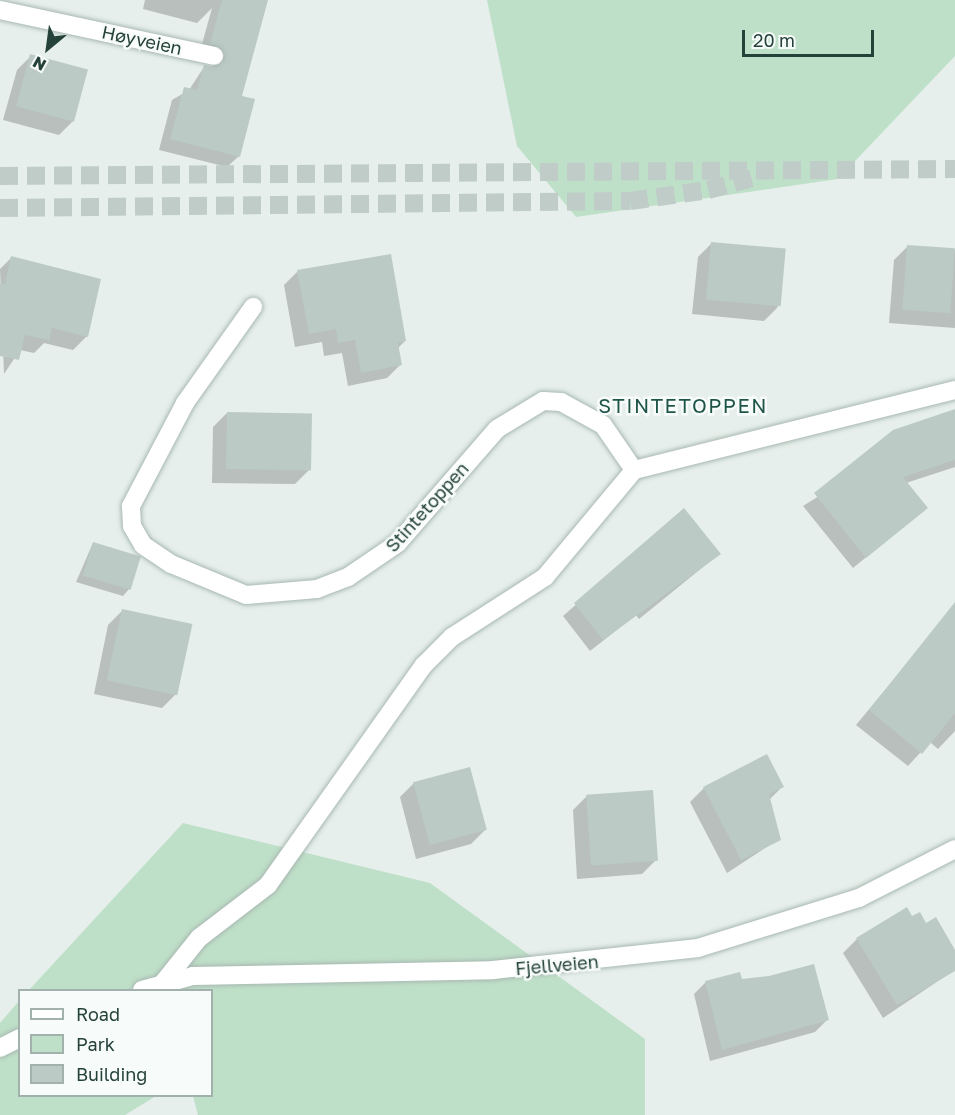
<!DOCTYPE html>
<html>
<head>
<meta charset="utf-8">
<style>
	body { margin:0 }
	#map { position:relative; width:955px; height:1115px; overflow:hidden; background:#e6efeb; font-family:"Golos Text",sans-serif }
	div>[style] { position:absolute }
	.green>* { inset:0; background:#bfe0c8 }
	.shadow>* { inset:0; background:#0003 }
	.building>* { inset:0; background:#bbcac4; transform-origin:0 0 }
	.major-tunnel>* { height:18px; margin-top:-9px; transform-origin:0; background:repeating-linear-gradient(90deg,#bfccc8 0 18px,transparent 0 27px) }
	.roads { filter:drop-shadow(0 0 2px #a8b8b2) drop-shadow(0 0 2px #a8b8b2) }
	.minor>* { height:18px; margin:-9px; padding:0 9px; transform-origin:9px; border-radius:9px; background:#fff }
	span { translate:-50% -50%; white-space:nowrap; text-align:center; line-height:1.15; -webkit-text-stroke:5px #f7fbf9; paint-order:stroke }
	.street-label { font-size:18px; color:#24423a }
	.neighbourhood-label { font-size:20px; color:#1f5548; letter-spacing:1.5px }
	.legend { position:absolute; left:18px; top:989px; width:195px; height:108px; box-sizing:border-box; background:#f7fbf9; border:2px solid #a3b1ad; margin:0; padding:8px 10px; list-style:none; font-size:18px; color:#24423a }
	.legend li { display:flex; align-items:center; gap:12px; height:30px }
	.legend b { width:30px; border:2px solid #a3b1ad }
	.north { position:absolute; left:18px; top:18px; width:60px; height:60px; -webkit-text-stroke:4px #f7fbf9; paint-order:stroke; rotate:209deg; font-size:16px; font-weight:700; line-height:24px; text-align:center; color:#24423a }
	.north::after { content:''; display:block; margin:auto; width:21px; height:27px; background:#24423a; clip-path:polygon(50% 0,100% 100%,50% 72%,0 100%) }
	.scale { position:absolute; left:742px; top:30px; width:132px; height:27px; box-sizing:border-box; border:3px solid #24423a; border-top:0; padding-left:8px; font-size:18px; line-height:21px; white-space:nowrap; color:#24423a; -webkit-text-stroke:4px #f7fbf9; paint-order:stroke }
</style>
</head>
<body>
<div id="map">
	<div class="green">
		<div style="clip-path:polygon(487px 0,955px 0,955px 56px,838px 179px,576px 217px,517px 146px)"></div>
		<div style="clip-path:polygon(183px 823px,430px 883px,645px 1039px,645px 1115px,198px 1115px,193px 1096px,212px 1096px,212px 990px,29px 990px)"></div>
		<div style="clip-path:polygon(19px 1001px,20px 1096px,156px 1096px,125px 1115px,0 1115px,0 1023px)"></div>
	</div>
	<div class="shadow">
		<div style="clip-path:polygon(145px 0,263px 0,240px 97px,239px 156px,227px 167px,159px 150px,172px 100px,189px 90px,204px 67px,213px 68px,211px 60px,199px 55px,212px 8px,197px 23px,143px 9px)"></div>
		<div style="clip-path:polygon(31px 56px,73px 121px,59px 135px,3px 120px,17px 70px)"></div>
		<div style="clip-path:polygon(712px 243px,778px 307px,764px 321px,692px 314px,698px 257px)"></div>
		<div style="clip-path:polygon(908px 246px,955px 250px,955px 328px,889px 323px,894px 260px)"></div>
		<div style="clip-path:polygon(11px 258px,87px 336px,73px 350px,44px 343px,34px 353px,20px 350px,4px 374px,0 269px)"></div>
		<div style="clip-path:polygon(298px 271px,405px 341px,398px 348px,400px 365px,387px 378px,348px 386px,342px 353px,324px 356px,322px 342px,295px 347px,284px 285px)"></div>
		<div style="clip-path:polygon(955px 411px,955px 467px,906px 483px,926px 508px,853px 568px,803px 506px)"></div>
		<div style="clip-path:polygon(227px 413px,309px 470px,295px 484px,212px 483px,213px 427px)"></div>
		<div style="clip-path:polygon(684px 510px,719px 554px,639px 619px,636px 615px,590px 651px,563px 616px)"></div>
		<div style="clip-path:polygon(93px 543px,129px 589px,123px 596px,76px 582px)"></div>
		<div style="clip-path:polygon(122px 611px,176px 694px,162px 708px,94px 694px,108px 625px)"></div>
		<div style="clip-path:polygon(923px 644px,955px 669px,955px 731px,938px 749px,930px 742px,908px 766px,856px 725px)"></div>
		<div style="clip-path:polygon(414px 783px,485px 830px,471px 844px,416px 859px,400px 797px)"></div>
		<div style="clip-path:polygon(782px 787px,769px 800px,779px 839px,727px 873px,690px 802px,704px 788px)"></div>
		<div style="clip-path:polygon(587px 796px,656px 860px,642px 874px,577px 879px,573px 810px)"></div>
		<div style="clip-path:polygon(912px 918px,955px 952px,953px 971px,883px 1018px,843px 953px,857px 939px)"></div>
		<div style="clip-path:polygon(741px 981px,827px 1020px,815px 1032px,710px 1061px,694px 994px,706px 982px)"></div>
	</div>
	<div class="building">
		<div style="clip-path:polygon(222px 0,268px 0,242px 96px,255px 99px,240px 157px,170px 139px,184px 87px,197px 90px,204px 65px,217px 67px,225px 59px,222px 48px,210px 44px)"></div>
		<div style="left:30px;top:54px;width:60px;height:54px;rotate:15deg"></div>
		<div style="left:711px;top:242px;width:75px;height:58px;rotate:5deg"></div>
		<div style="left:907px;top:245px;width:48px;height:65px;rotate:4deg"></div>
		<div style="clip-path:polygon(391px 254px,406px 341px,398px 343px,402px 365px,361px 373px,355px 340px,338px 343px,336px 329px,309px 334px,297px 270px)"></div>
		<div style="clip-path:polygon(11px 256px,101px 279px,88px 337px,52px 328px,49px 340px,25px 335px,19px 360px,0 356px,0 283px,5px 284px)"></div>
		<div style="clip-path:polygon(955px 409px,955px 460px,903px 477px,928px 508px,866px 558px,814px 493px,893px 430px)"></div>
		<div style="left:227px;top:412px;width:85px;height:57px;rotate:1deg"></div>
		<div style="clip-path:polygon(684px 508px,721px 554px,603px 640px,574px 603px)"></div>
		<div style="left:93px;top:542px;width:50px;height:35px;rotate:17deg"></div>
		<div style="clip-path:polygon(955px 602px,955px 713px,922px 754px,869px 710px)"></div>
		<div style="left:122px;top:609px;width:72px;height:73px;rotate:12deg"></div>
		<div style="clip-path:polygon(767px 754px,784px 787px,769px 794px,781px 840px,741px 860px,703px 787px)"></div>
		<div style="left:470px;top:767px;width:65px;height:59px;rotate:75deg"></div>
		<div style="left:653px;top:790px;width:71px;height:67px;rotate:86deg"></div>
		<div style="clip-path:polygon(907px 907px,912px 916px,920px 912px,926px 923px,936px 917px,955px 950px,955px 971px,897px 1005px,856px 938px)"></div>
		<div style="clip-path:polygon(814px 964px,829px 1020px,722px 1050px,705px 981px,740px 972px,742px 979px,769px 976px)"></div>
	</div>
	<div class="major-tunnel">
		<div style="left:0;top:176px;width:955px;rotate:-0.42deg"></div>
		<div style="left:0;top:208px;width:630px;rotate:-0.64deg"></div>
		<div style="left:630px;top:201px;width:79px;rotate:-8deg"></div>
		<div style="left:708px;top:190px;width:54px;rotate:-15.1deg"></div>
	</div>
	<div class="roads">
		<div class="minor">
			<div style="left:0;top:10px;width:219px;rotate:12.1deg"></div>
			<div style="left:634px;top:470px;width:331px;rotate:-14deg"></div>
			<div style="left:163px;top:983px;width:58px;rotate:-51.3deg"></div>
			<div style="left:199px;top:938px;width:87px;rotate:-37.5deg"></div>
			<div style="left:268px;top:885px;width:270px;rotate:-54.7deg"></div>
			<div style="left:424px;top:665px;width:40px;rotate:-45deg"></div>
			<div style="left:452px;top:637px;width:111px;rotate:-32.8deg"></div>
			<div style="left:545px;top:577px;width:139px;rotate:-50.2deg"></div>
			<div style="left:634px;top:470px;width:55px;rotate:-124.6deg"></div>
			<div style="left:603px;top:425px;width:48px;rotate:-151.3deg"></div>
			<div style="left:561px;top:402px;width:18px;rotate:-177deg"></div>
			<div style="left:543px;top:401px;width:54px;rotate:148.7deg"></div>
			<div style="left:497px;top:429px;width:151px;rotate:131deg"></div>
			<div style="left:398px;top:543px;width:60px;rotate:145.8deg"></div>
			<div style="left:348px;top:577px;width:33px;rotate:159deg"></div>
			<div style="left:317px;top:589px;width:71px;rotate:175.2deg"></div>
			<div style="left:246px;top:595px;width:81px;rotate:-157.5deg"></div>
			<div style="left:171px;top:564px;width:34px;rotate:-146deg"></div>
			<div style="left:143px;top:545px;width:22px;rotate:-120deg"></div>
			<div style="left:132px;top:526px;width:20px;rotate:-93deg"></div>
			<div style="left:131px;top:506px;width:116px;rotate:-62.3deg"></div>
			<div style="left:185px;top:403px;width:118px;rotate:-54.7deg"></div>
			<div style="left:142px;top:990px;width:53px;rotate:-15.4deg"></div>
			<div style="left:193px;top:976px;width:300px;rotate:-1.1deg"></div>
			<div style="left:493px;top:970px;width:206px;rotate:-6.1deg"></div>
			<div style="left:698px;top:948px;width:169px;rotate:-17.3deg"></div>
			<div style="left:859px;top:898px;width:108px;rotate:-27deg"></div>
			<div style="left:0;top:1048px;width:22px;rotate:-27deg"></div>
		</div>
	</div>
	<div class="street-label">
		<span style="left:142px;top:40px;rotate:12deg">Høyveien</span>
		<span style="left:427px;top:507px;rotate:-48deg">Stintetoppen</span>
		<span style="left:557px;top:965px;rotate:-5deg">Fjellveien</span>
	</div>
	<div class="neighbourhood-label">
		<span style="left:683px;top:405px">STINTETOPPEN</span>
	</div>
	<ul class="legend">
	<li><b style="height:8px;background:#fff"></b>Road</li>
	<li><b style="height:16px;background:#bfe0c8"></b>Park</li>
	<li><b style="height:16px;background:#bbcac4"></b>Building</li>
	</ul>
	<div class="north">N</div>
	<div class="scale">20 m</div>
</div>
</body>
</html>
